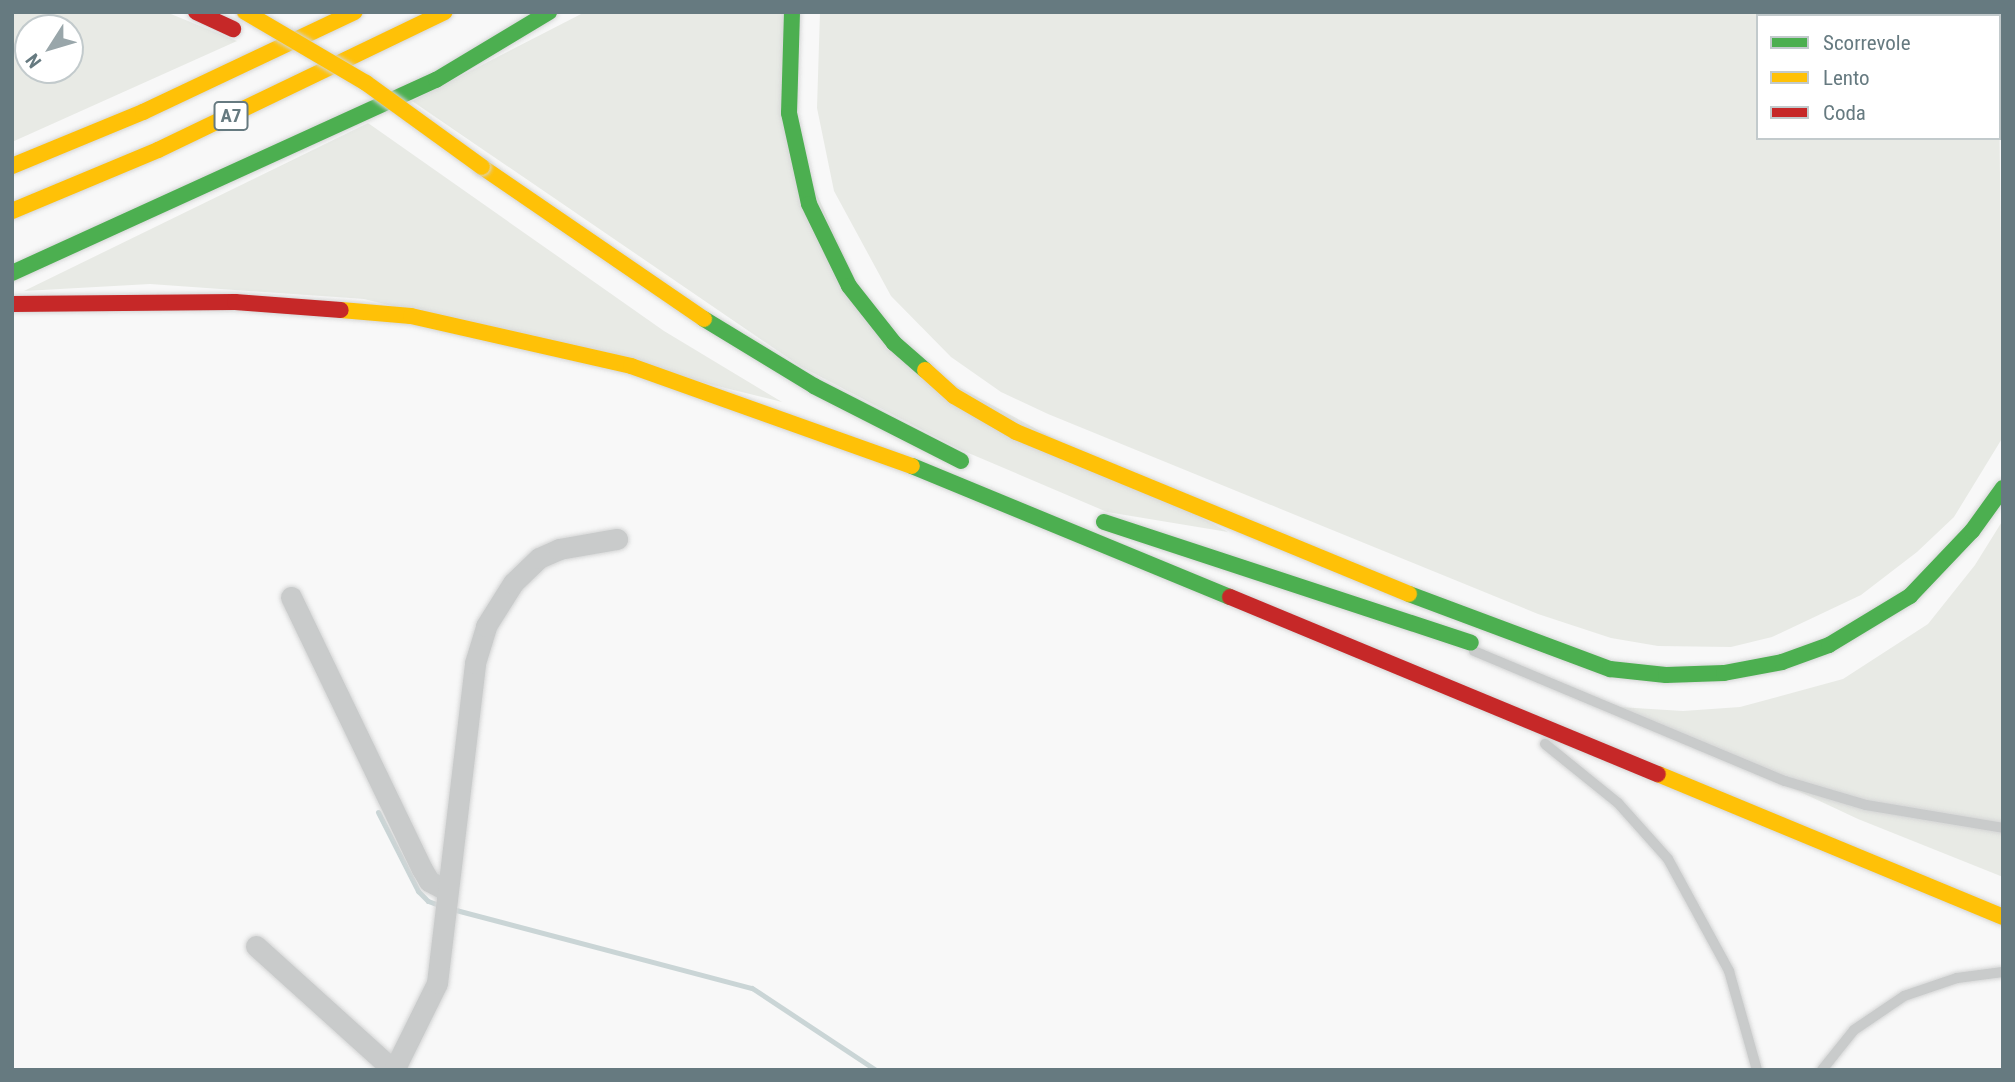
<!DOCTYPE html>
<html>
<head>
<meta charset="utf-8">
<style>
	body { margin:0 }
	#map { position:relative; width:2015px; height:1082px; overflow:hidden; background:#f8f8f8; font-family:"Roboto Condensed",sans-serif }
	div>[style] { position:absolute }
	.green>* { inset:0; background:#e8eae5 }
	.stream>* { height:5px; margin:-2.5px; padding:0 2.5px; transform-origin:2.5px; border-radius:2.5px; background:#cad5d6 }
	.roads { filter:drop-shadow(0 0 2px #d4d5d5) drop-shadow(0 0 2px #d4d5d5) }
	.lane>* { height:10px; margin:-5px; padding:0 5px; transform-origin:5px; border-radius:5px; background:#c9cbcb }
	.street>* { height:21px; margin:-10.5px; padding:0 10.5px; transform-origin:10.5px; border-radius:10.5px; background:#c9cbcb }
	.fast>* { height:16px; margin:-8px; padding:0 8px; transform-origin:8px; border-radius:8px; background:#4caf50 }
	.slow>* { height:16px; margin:-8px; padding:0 8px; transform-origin:8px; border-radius:8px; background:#ffc107 }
	.jam>* { height:16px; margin:-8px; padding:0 8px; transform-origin:8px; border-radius:8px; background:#c62828 }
	.bridges { filter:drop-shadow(0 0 2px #d4d5d5) drop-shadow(0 0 2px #d4d5d5) }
	.slow-bridge>* { height:16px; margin:-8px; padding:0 8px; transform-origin:8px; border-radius:8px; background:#ffc107 }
	span { translate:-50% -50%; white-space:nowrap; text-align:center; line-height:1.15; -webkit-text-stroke:7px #fff; paint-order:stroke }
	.shield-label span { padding:2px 5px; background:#fff; border:2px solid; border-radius:5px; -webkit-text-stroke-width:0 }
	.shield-label { font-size:19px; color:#667a80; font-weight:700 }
	.frame { position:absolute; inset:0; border:14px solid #667a80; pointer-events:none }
	.legend { position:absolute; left:1756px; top:14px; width:245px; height:126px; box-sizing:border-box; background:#fff; border:2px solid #c2cacc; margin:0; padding:9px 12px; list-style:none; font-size:21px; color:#667a80 }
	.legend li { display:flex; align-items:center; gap:14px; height:35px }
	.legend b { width:35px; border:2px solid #c2cacc }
	.north { position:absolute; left:14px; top:14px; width:70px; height:70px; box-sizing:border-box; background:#fff; border:2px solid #c2cacc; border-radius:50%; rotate:233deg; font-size:19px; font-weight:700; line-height:28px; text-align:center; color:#667a80 }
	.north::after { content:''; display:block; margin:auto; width:24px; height:32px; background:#99a6aa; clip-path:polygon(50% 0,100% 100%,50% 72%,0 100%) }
</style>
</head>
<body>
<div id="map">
	<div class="green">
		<div style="clip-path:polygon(evenodd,12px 12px,166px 12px,237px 41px,12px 142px,12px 12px,28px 28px,70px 28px,70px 70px,28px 70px,28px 28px)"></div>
		<div style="clip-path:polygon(585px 12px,784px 12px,783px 119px,886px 348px,1228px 532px,1107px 512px,959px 449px,800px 366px,412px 101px)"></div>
		<div style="clip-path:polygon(820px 12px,1952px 12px,1955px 16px,1758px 16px,1758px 138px,1999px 138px,1999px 87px,2003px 437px,1954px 517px,1917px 552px,1861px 595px,1772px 637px,1731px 647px,1658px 646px,1611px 638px,1538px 614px,1048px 414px,1001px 392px,951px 357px,891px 296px,834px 191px,817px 108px)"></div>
		<div style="clip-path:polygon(368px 123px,664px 331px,782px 402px,364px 299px,150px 284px,24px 291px)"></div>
		<div style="clip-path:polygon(2003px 520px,2003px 877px,1858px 819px,1619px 707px,1683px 711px,1740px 707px,1843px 679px,1928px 624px,1975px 565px)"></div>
	</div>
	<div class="stream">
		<div style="left:378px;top:812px;width:89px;rotate:63.1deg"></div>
		<div style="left:418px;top:891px;width:14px;rotate:45deg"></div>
		<div style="left:428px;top:901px;width:15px;rotate:20deg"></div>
		<div style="left:452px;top:909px;width:310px;rotate:14.8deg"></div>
		<div style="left:752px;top:988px;width:149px;rotate:33.5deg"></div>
	</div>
	<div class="roads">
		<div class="lane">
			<div style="left:1474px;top:651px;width:337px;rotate:22.7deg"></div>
			<div style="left:1785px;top:781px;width:84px;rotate:16.5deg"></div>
			<div style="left:1866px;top:805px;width:139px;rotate:9.5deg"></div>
			<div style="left:1545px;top:744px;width:94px;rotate:38.9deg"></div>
			<div style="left:1618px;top:803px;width:75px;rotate:48.2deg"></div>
			<div style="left:1668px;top:859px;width:128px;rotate:61.4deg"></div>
			<div style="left:1729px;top:971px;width:103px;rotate:74.2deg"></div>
			<div style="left:1822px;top:1070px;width:51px;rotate:-51.3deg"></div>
			<div style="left:1854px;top:1030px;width:60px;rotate:-34.2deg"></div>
			<div style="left:1904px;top:996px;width:56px;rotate:-18.8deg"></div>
			<div style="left:1957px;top:978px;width:46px;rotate:-7.4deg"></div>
		</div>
		<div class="street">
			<div style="left:291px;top:597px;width:302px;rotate:64.3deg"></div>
			<div style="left:422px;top:869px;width:14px;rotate:60deg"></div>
			<div style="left:429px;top:881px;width:19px;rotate:28deg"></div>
			<div style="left:256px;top:946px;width:185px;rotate:42.1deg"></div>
			<div style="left:394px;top:1070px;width:97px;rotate:-63.7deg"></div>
			<div style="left:437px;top:983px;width:322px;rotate:-83.2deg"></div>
			<div style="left:475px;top:663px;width:39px;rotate:-73deg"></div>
			<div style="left:486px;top:626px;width:51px;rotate:-57.9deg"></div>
			<div style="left:513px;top:583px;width:36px;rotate:-44deg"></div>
			<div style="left:539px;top:558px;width:22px;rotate:-24deg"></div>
			<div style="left:559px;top:549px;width:59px;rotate:-9.8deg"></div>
		</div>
		<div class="fast">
			<div style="left:792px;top:12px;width:101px;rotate:91.7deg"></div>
			<div style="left:789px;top:113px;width:93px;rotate:77.6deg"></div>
			<div style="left:809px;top:204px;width:91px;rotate:64deg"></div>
			<div style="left:849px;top:286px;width:73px;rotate:51.7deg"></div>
			<div style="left:894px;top:343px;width:41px;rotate:41.1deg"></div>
			<div style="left:1980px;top:12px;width:4px;rotate:63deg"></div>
			<div style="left:1999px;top:41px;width:7px;rotate:56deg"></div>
			<div style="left:12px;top:273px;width:466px;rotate:-24.5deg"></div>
			<div style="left:436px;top:80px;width:132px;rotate:-31deg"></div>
			<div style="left:704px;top:319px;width:129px;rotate:31.3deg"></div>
			<div style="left:814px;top:386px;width:165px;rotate:27deg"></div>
			<div style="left:912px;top:466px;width:344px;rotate:22.4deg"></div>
			<div style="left:1104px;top:522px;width:386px;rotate:18.2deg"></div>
			<div style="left:1409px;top:594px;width:215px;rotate:20.5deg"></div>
			<div style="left:1610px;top:669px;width:56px;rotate:6.1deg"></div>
			<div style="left:1666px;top:675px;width:58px;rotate:-2deg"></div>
			<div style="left:1724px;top:673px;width:59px;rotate:-10.7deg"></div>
			<div style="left:1782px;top:662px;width:50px;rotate:-19.9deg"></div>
			<div style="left:1829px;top:645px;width:95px;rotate:-31.2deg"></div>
			<div style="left:1910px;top:596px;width:90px;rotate:-46.4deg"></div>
			<div style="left:1972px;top:531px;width:53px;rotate:-54.2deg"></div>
		</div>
		<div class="slow">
			<div style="left:12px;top:166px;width:142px;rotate:-22.4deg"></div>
			<div style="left:143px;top:112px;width:234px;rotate:-25.3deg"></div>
			<div style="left:482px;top:167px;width:269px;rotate:34.4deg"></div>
			<div style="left:12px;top:211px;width:158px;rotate:-22.7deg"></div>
			<div style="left:158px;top:150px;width:318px;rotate:-25.7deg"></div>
			<div style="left:341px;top:310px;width:70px;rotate:4.9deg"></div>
			<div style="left:411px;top:316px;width:226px;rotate:12.8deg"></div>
			<div style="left:631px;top:366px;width:298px;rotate:19.6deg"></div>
			<div style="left:925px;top:370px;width:39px;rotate:42deg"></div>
			<div style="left:954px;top:396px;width:72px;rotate:30.1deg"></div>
			<div style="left:1016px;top:432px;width:425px;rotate:22.4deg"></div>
			<div style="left:1658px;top:774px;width:373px;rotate:22.5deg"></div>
		</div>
		<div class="jam">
			<div style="left:196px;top:12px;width:41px;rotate:24.7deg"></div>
			<div style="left:12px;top:304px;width:223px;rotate:-0.5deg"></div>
			<div style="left:235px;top:302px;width:106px;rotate:4.3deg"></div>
			<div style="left:1230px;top:597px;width:463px;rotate:22.5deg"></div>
		</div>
	</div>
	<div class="bridges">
		<div class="slow-bridge">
			<div style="left:245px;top:12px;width:140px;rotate:30.4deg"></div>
			<div style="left:366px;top:83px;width:143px;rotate:35.9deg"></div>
		</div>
	</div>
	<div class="shield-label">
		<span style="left:231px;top:116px">A7</span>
	</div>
	<div class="frame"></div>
	<ul class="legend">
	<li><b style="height:9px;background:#4caf50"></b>Scorrevole</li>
	<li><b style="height:9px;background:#ffc107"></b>Lento</li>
	<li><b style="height:9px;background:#c62828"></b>Coda</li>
	</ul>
	<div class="north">N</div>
</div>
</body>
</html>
